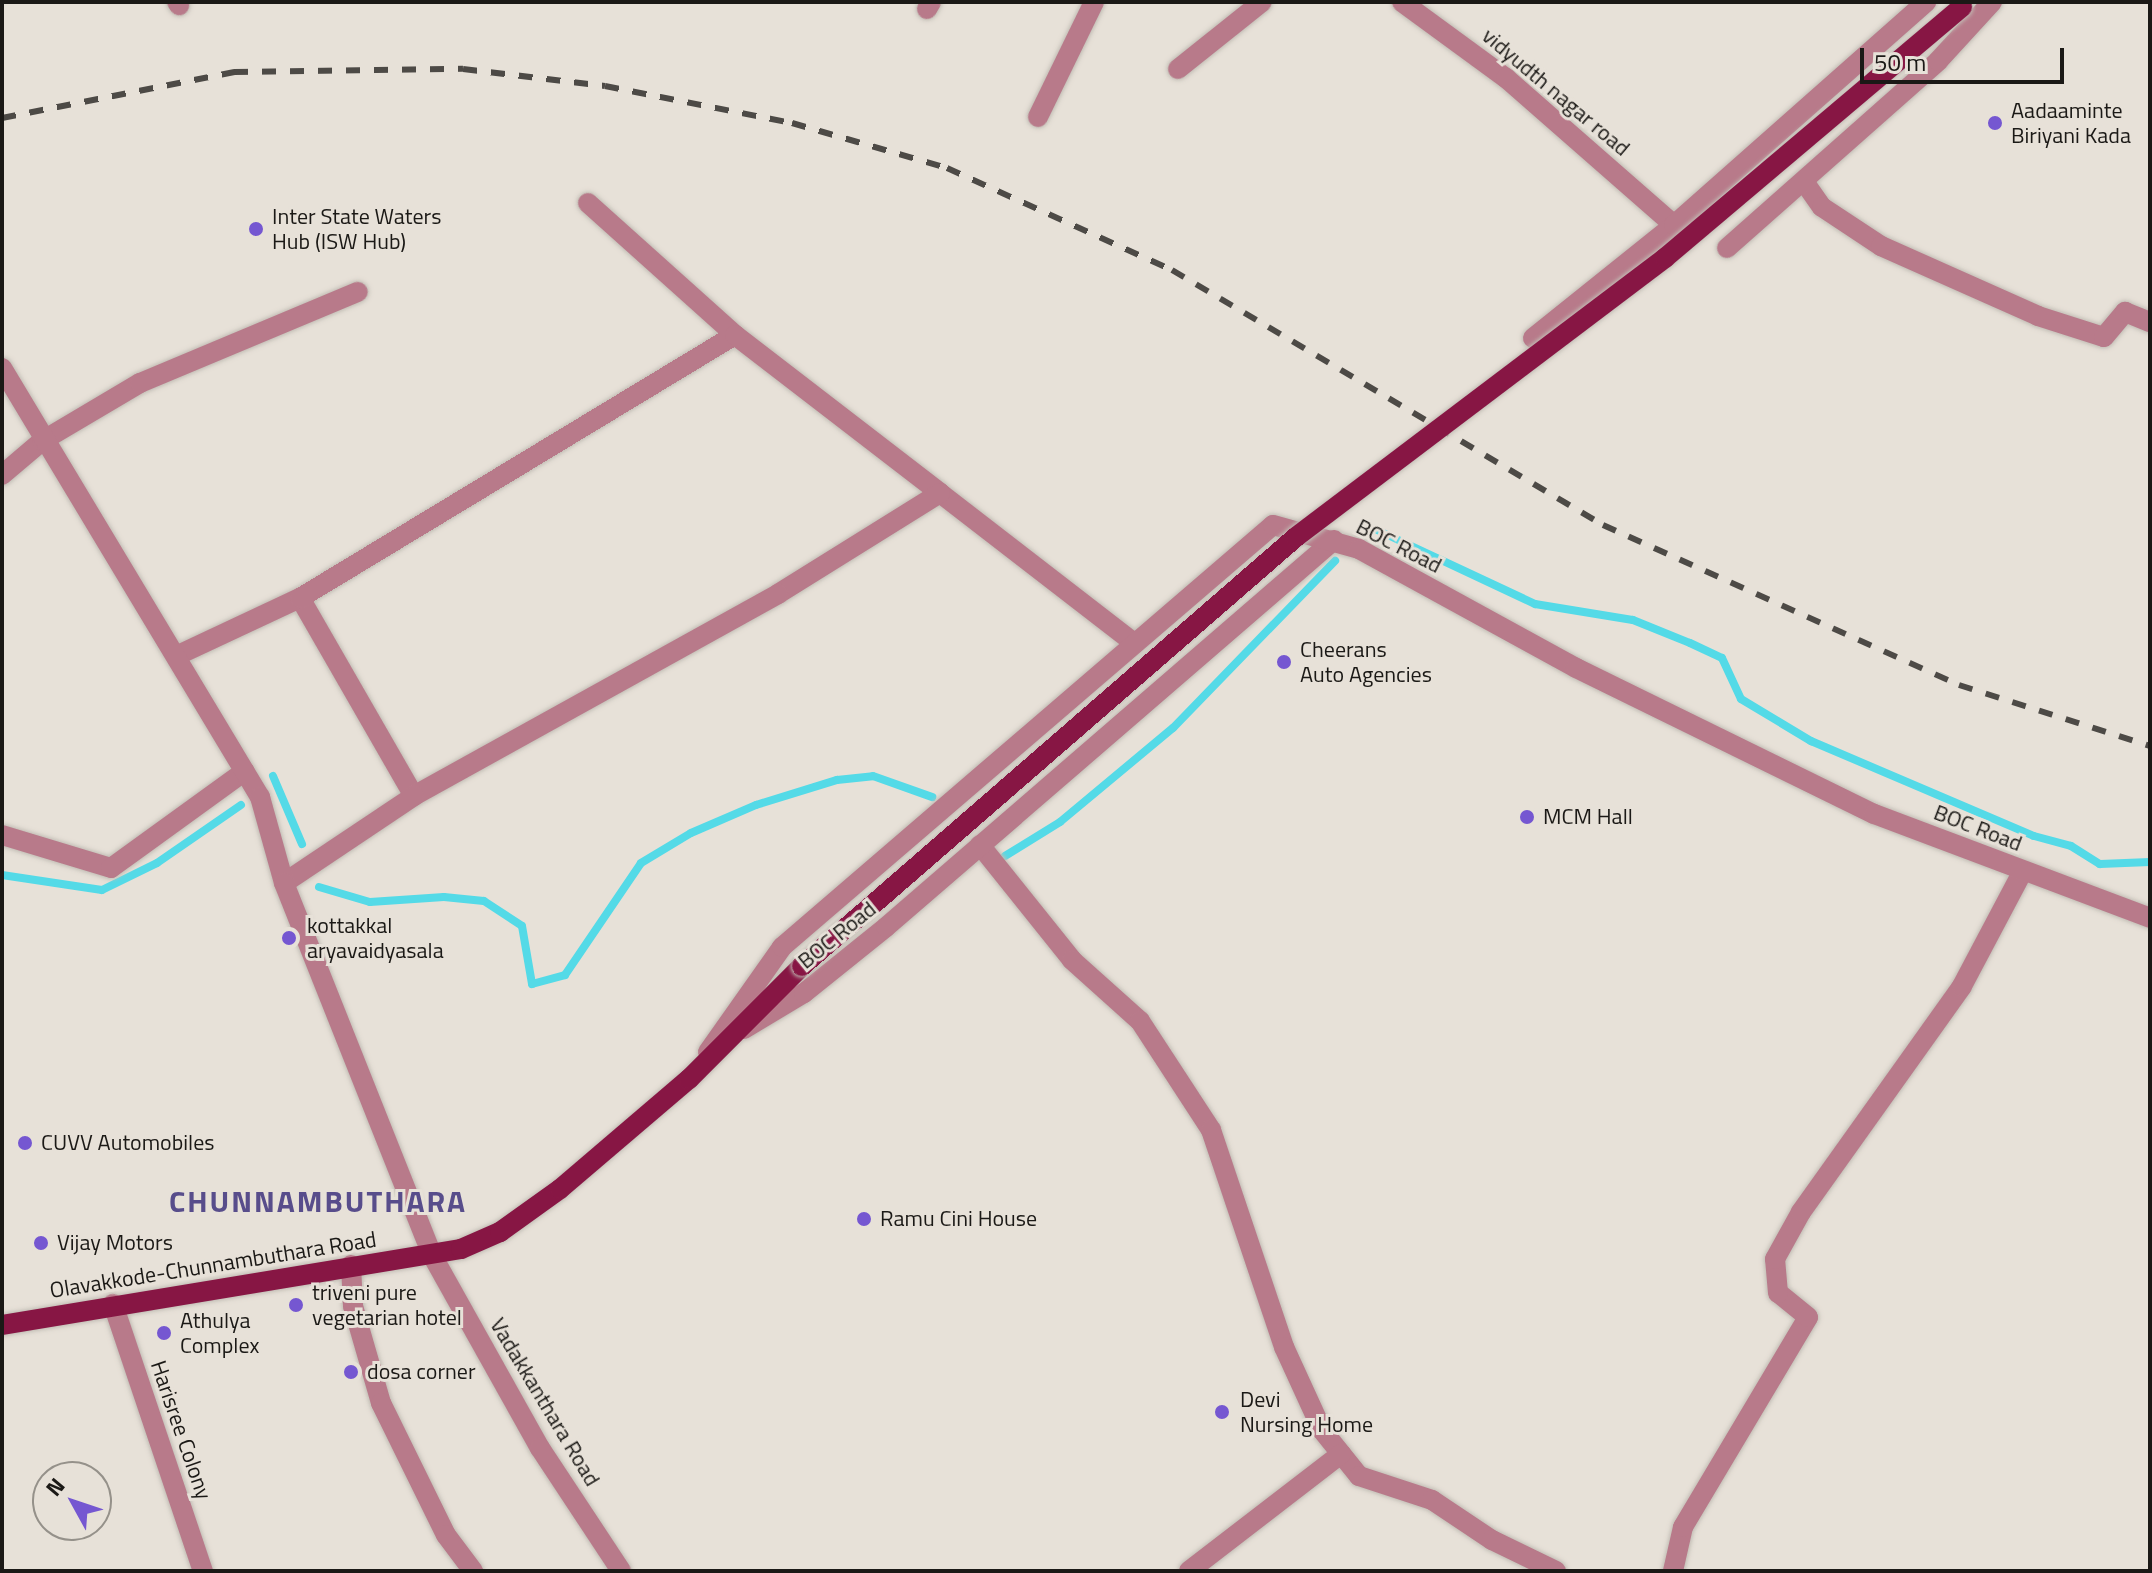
<!DOCTYPE html>
<html>
<head>
<meta charset="utf-8">
<style>
	body { margin:0 }
	#map { position:relative; width:2152px; height:1573px; overflow:hidden; background:#e7e1d8; font-family:"Titillium Web",sans-serif }
	div>[style] { position:absolute }
	.stream>* { height:8px; margin:-4px; padding:0 4px; transform-origin:4px; border-radius:4px; background:#54dae7 }
	.roads { filter:drop-shadow(0 0 2px #c2bdb5) drop-shadow(0 0 2px #c2bdb5) }
	.minor>* { height:20px; margin:-10px; padding:0 10px; transform-origin:10px; border-radius:10px; background:#b87a8a }
	.tertiary>* { height:20px; margin:-10px; padding:0 10px; transform-origin:10px; border-radius:10px; background:#b87a8a }
	.primary>* { height:20px; margin:-10px; padding:0 10px; transform-origin:10px; border-radius:10px; background:#871644 }
	.rail>* { height:6px; margin-top:-3px; transform-origin:0; background:repeating-linear-gradient(90deg,#4d4a46 0 14px,transparent 0 28px) }
	.bridges { filter:drop-shadow(0 0 2px #c2bdb5) drop-shadow(0 0 2px #c2bdb5) }
	.primary-bridge>* { height:20px; margin:-10px; padding:0 10px; transform-origin:10px; border-radius:10px; background:#871644 }
	.dots>* { width:22px; height:22px; translate:-50% -50%; box-sizing:border-box; border:4px solid #e7e1d8; border-radius:50% }
	span { translate:-50% -50%; white-space:nowrap; text-align:center; line-height:1.15; -webkit-text-stroke:6px #e7e1d8; paint-order:stroke }
	.street-label { font-size:22px; color:#1b1916 }
	.poi-label { font-size:22px; color:#1b1916 }
	.left { translate:0 -50%; text-align:left }
	.district-label { font-size:30px; color:#584d8b; font-weight:700; letter-spacing:2px }
	.frame { position:absolute; inset:0; border:4px solid #1b1916; pointer-events:none }
	.north { position:absolute; left:32px; top:1461px; width:80px; height:80px; box-sizing:border-box; background:#e7e1d8; border:2px solid #95918a; border-radius:50%; rotate:310deg; font-size:22px; font-weight:700; line-height:32px; text-align:center; color:#1b1916 }
	.north::after { content:''; display:block; margin:auto; width:28px; height:36px; background:#7557d1; clip-path:polygon(50% 0,100% 100%,50% 72%,0 100%) }
	.scale { position:absolute; left:1860px; top:48px; width:204px; height:36px; box-sizing:border-box; border:4px solid #1b1916; border-top:0; padding-left:10px; font-size:24px; line-height:28px; white-space:nowrap; color:#1b1916; -webkit-text-stroke:6px #e7e1d8; paint-order:stroke }
</style>
</head>
<body>
<div id="map">
	<div class="stream">
		<div style="left:1375px;top:529px;width:177px;rotate:25.1deg"></div>
		<div style="left:1535px;top:604px;width:99px;rotate:9.3deg"></div>
		<div style="left:1633px;top:620px;width:61px;rotate:22deg"></div>
		<div style="left:1690px;top:643px;width:35px;rotate:25deg"></div>
		<div style="left:1722px;top:658px;width:45px;rotate:65.1deg"></div>
		<div style="left:1741px;top:699px;width:82px;rotate:31deg"></div>
		<div style="left:1811px;top:741px;width:242px;rotate:23.1deg"></div>
		<div style="left:2034px;top:836px;width:38px;rotate:15deg"></div>
		<div style="left:2071px;top:846px;width:34px;rotate:32deg"></div>
		<div style="left:2100px;top:864px;width:50px;rotate:-2.3deg"></div>
		<div style="left:273px;top:776px;width:74px;rotate:66.9deg"></div>
		<div style="left:1005px;top:856px;width:65px;rotate:-31.7deg"></div>
		<div style="left:1060px;top:822px;width:147px;rotate:-39.8deg"></div>
		<div style="left:1173px;top:728px;width:233px;rotate:-45.9deg"></div>
		<div style="left:2px;top:875px;width:101px;rotate:8.5deg"></div>
		<div style="left:102px;top:890px;width:61px;rotate:-26.1deg"></div>
		<div style="left:157px;top:863px;width:102px;rotate:-34.6deg"></div>
		<div style="left:319px;top:887px;width:53px;rotate:16.4deg"></div>
		<div style="left:370px;top:902px;width:74px;rotate:-3.9deg"></div>
		<div style="left:444px;top:897px;width:40px;rotate:5.7deg"></div>
		<div style="left:484px;top:901px;width:45px;rotate:33.3deg"></div>
		<div style="left:522px;top:926px;width:59px;rotate:80.2deg"></div>
		<div style="left:532px;top:984px;width:34px;rotate:-15deg"></div>
		<div style="left:565px;top:975px;width:135px;rotate:-55.8deg"></div>
		<div style="left:641px;top:863px;width:58px;rotate:-31deg"></div>
		<div style="left:691px;top:833px;width:71px;rotate:-23.3deg"></div>
		<div style="left:756px;top:805px;width:85px;rotate:-17.2deg"></div>
		<div style="left:837px;top:780px;width:36px;rotate:-6deg"></div>
		<div style="left:873px;top:776px;width:63px;rotate:19.6deg"></div>
	</div>
	<div class="roads">
		<div class="minor">
			<div style="left:177px;top:2px;width:4px;rotate:56deg"></div>
			<div style="left:1402px;top:2px;width:129px;rotate:36.2deg"></div>
			<div style="left:1506px;top:78px;width:223px;rotate:41.2deg"></div>
			<div style="left:927px;top:9px;width:8px;rotate:-60deg"></div>
			<div style="left:1178px;top:69px;width:107px;rotate:-38.6deg"></div>
			<div style="left:1038px;top:117px;width:128px;rotate:-64deg"></div>
			<div style="left:1805px;top:183px;width:29px;rotate:55deg"></div>
			<div style="left:1822px;top:207px;width:71px;rotate:33.5deg"></div>
			<div style="left:1881px;top:246px;width:172px;rotate:24deg"></div>
			<div style="left:2038px;top:316px;width:69px;rotate:17.7deg"></div>
			<div style="left:2104px;top:337px;width:33px;rotate:-50deg"></div>
			<div style="left:2125px;top:312px;width:27px;rotate:22deg"></div>
			<div style="left:588px;top:203px;width:198px;rotate:41.9deg"></div>
			<div style="left:1727px;top:248px;width:282px;rotate:-41.5deg"></div>
			<div style="left:1938px;top:61px;width:80px;rotate:-47.5deg"></div>
			<div style="left:1533px;top:338px;width:181px;rotate:-38.7deg"></div>
			<div style="left:1674px;top:225px;width:337px;rotate:-41.5deg"></div>
			<div style="left:2px;top:475px;width:52px;rotate:-40.4deg"></div>
			<div style="left:42px;top:441px;width:114px;rotate:-30.6deg"></div>
			<div style="left:140px;top:383px;width:236px;rotate:-22.7deg"></div>
			<div style="left:940px;top:493px;width:245px;rotate:37.7deg"></div>
			<div style="left:300px;top:598px;width:228px;rotate:60.1deg"></div>
			<div style="left:176px;top:656px;width:137px;rotate:-25.1deg"></div>
			<div style="left:300px;top:598px;width:508px;rotate:-31.16deg"></div>
			<div style="left:735px;top:335px;width:259px;rotate:37.6deg"></div>
			<div style="left:940px;top:493px;width:191px;rotate:148.1deg"></div>
			<div style="left:778px;top:594px;width:416px;rotate:151deg"></div>
			<div style="left:414px;top:796px;width:156px;rotate:146.2deg"></div>
			<div style="left:2px;top:835px;width:114px;rotate:16.8deg"></div>
			<div style="left:111px;top:868px;width:165px;rotate:-35.9deg"></div>
			<div style="left:980px;top:845px;width:147px;rotate:51.3deg"></div>
			<div style="left:1072px;top:960px;width:91px;rotate:41.9deg"></div>
			<div style="left:1140px;top:1021px;width:130px;rotate:56.9deg"></div>
			<div style="left:1211px;top:1130px;width:229px;rotate:71.4deg"></div>
			<div style="left:1284px;top:1347px;width:91px;rotate:65.4deg"></div>
			<div style="left:1322px;top:1430px;width:59px;rotate:51.2deg"></div>
			<div style="left:1359px;top:1476px;width:77px;rotate:18.2deg"></div>
			<div style="left:1432px;top:1500px;width:72px;rotate:33.7deg"></div>
			<div style="left:1492px;top:1540px;width:71px;rotate:25.8deg"></div>
			<div style="left:351px;top:1265px;width:41px;rotate:87.2deg"></div>
			<div style="left:353px;top:1306px;width:101px;rotate:73.9deg"></div>
			<div style="left:381px;top:1403px;width:147px;rotate:63.8deg"></div>
			<div style="left:446px;top:1535px;width:45px;rotate:53.1deg"></div>
			<div style="left:113px;top:1304px;width:282px;rotate:71.4deg"></div>
			<div style="left:1189px;top:1571px;width:192px;rotate:-37.6deg"></div>
			<div style="left:1673px;top:1571px;width:45px;rotate:-77.2deg"></div>
			<div style="left:1683px;top:1527px;width:244px;rotate:-59.2deg"></div>
			<div style="left:1808px;top:1317px;width:38px;rotate:-141deg"></div>
			<div style="left:1778px;top:1293px;width:34px;rotate:-95deg"></div>
			<div style="left:1775px;top:1259px;width:54px;rotate:-61deg"></div>
			<div style="left:1801px;top:1212px;width:277px;rotate:-54.5deg"></div>
			<div style="left:1962px;top:986px;width:130px;rotate:-62.1deg"></div>
		</div>
		<div class="tertiary">
			<div style="left:2px;top:368px;width:501px;rotate:58.98deg"></div>
			<div style="left:260px;top:797px;width:89px;rotate:74.4deg"></div>
			<div style="left:284px;top:883px;width:400px;rotate:68.3deg"></div>
			<div style="left:432px;top:1255px;width:221px;rotate:60.8deg"></div>
			<div style="left:540px;top:1448px;width:147px;rotate:56.6deg"></div>
			<div style="left:744px;top:1029px;width:70px;rotate:-31deg"></div>
			<div style="left:804px;top:993px;width:105px;rotate:-38.8deg"></div>
			<div style="left:886px;top:927px;width:592px;rotate:-40.82deg"></div>
			<div style="left:708px;top:1052px;width:128px;rotate:-54.8deg"></div>
			<div style="left:782px;top:947px;width:647px;rotate:-40.68deg"></div>
			<div style="left:1273px;top:525px;width:89px;rotate:15.6deg"></div>
			<div style="left:1359px;top:549px;width:247px;rotate:28.7deg"></div>
			<div style="left:1576px;top:668px;width:332px;rotate:26.1deg"></div>
			<div style="left:1874px;top:814px;width:295px;rotate:20.6deg"></div>
		</div>
		<div class="primary">
			<div style="left:2px;top:1325px;width:465px;rotate:-9.4deg"></div>
			<div style="left:461px;top:1249px;width:43px;rotate:-23.6deg"></div>
			<div style="left:500px;top:1232px;width:74px;rotate:-35.6deg"></div>
			<div style="left:560px;top:1189px;width:170px;rotate:-40.5deg"></div>
			<div style="left:689px;top:1079px;width:160px;rotate:-45deg"></div>
		</div>
	</div>
	<div class="rail">
		<div style="left:2px;top:118px;width:237px;rotate:-11.2deg"></div>
		<div style="left:234px;top:72px;width:229px;rotate:-0.8deg"></div>
		<div style="left:463px;top:69px;width:143px;rotate:6.8deg"></div>
		<div style="left:605px;top:86px;width:191px;rotate:11.2deg"></div>
		<div style="left:792px;top:123px;width:161px;rotate:16.2deg"></div>
		<div style="left:947px;top:168px;width:247px;rotate:24.4deg"></div>
		<div style="left:1172px;top:270px;width:501px;rotate:30.61deg"></div>
		<div style="left:1603px;top:525px;width:390px;rotate:24.2deg"></div>
		<div style="left:1959px;top:685px;width:201px;rotate:17.7deg"></div>
	</div>
	<div class="bridges">
		<div class="primary-bridge">
			<div style="left:802px;top:966px;width:654px;rotate:-40.97deg"></div>
			<div style="left:1296px;top:537px;width:463px;rotate:-37.1deg"></div>
			<div style="left:1665px;top:258px;width:389px;rotate:-40.2deg"></div>
		</div>
	</div>
	<div class="dots">
		<div style="left:1995px;top:123px;background:#7557d1"></div>
		<div style="left:256px;top:229px;background:#7557d1"></div>
		<div style="left:1284px;top:662px;background:#7557d1"></div>
		<div style="left:1527px;top:817px;background:#7557d1"></div>
		<div style="left:289px;top:938px;background:#7557d1"></div>
		<div style="left:25px;top:1143px;background:#7557d1"></div>
		<div style="left:864px;top:1219px;background:#7557d1"></div>
		<div style="left:41px;top:1243px;background:#7557d1"></div>
		<div style="left:296px;top:1305px;background:#7557d1"></div>
		<div style="left:164px;top:1333px;background:#7557d1"></div>
		<div style="left:351px;top:1372px;background:#7557d1"></div>
		<div style="left:1222px;top:1412px;background:#7557d1"></div>
	</div>
	<div class="street-label">
		<span style="left:1556px;top:92px;rotate:40deg">vidyudth nagar road</span>
		<span style="left:1399px;top:546px;rotate:27deg">BOC Road</span>
		<span style="left:1978px;top:828px;rotate:21deg">BOC Road</span>
		<span style="left:837px;top:935px;rotate:-39deg">BOC Road</span>
		<span style="left:213px;top:1265px;rotate:-9deg">Olavakkode-Chunnambuthara Road</span>
		<span style="left:545px;top:1402px;rotate:59deg">Vadakkanthara Road</span>
		<span style="left:181px;top:1430px;rotate:71deg">Harisree Colony</span>
	</div>
	<div class="poi-label">
		<span class="left" style="left:2011px;top:123px">Aadaaminte<br>Biriyani Kada</span>
		<span class="left" style="left:272px;top:229px">Inter State Waters<br>Hub (ISW Hub)</span>
		<span class="left" style="left:1300px;top:662px">Cheerans<br>Auto Agencies</span>
		<span class="left" style="left:1543px;top:817px">MCM Hall</span>
		<span class="left" style="left:307px;top:938px">kottakkal<br>aryavaidyasala</span>
		<span class="left" style="left:41px;top:1143px">CUVV Automobiles</span>
		<span class="left" style="left:880px;top:1219px">Ramu Cini House</span>
		<span class="left" style="left:57px;top:1243px">Vijay Motors</span>
		<span class="left" style="left:312px;top:1305px">triveni pure<br>vegetarian hotel</span>
		<span class="left" style="left:180px;top:1333px">Athulya<br>Complex</span>
		<span class="left" style="left:367px;top:1372px">dosa corner</span>
		<span class="left" style="left:1240px;top:1412px">Devi<br>Nursing Home</span>
	</div>
	<div class="district-label">
		<span style="left:318px;top:1201px">CHUNNAMBUTHARA</span>
	</div>
	<div class="frame"></div>
	<div class="north">N</div>
	<div class="scale">50 m</div>
</div>
</body>
</html>
